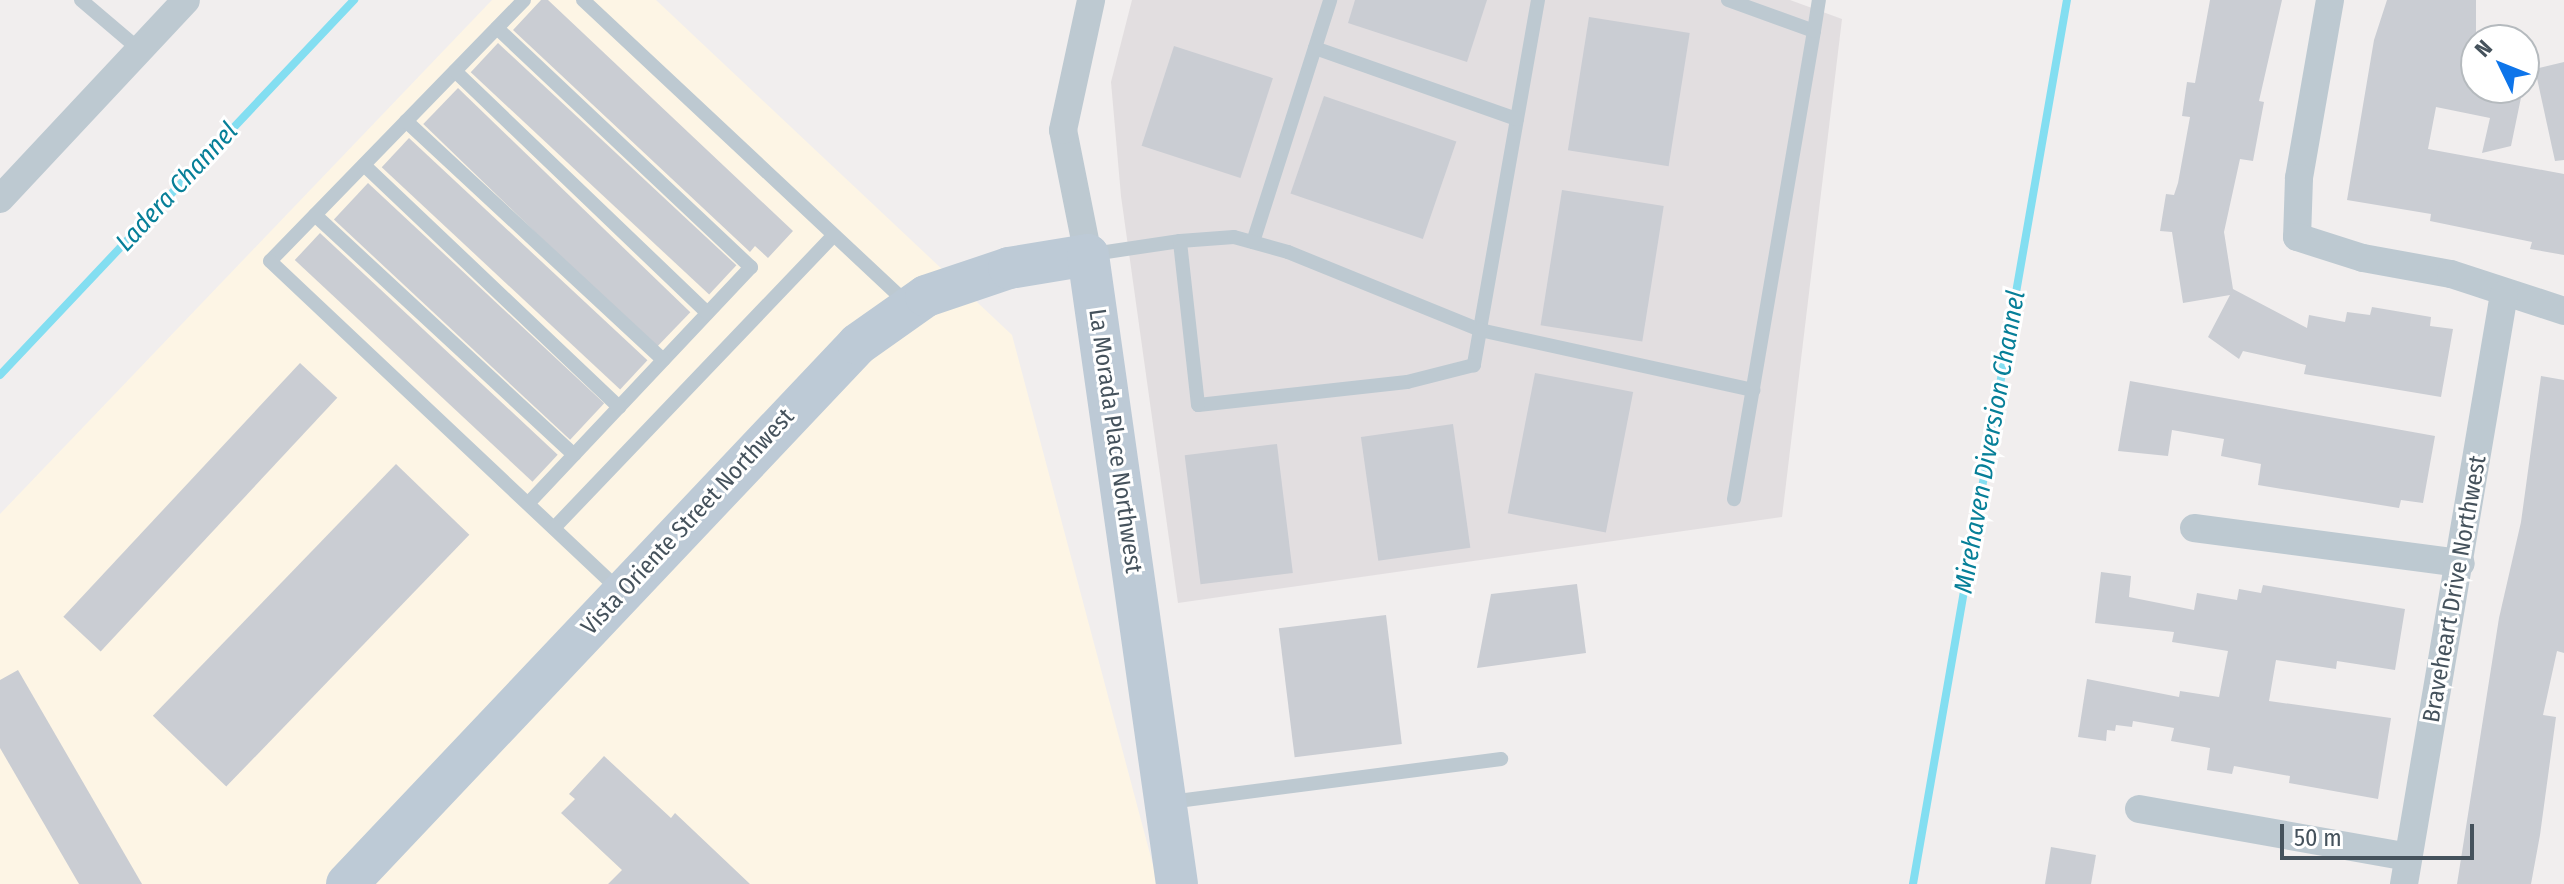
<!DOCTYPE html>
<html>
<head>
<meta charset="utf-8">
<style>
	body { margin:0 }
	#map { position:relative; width:2564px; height:884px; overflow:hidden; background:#f1eeee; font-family:"Fira Sans Condensed",sans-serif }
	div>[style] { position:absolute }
	.commercial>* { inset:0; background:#fdf5e5 }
	.education>* { inset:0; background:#e2dee0 }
	.stream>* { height:8px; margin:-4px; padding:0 4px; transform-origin:4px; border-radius:4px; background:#83def1 }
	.building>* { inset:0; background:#cacdd3; transform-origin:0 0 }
	.lane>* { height:14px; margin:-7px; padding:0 7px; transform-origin:7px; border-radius:7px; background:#bdc9d1 }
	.street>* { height:28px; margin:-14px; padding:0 14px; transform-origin:14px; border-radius:14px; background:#bdc9d1 }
	.secondary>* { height:42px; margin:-21px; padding:0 21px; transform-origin:21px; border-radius:21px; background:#bdcad6 }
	span { translate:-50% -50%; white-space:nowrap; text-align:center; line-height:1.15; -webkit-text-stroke:6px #fff; paint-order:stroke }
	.street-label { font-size:24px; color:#45525c }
	.water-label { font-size:26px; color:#067f98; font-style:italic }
	.north { position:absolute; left:2460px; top:24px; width:80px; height:80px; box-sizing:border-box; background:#fff; border:2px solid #b5babe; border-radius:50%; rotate:313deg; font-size:22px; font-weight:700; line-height:32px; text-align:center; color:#45525c }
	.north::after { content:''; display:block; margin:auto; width:28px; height:36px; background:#0e75ea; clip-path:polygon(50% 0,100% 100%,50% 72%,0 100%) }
	.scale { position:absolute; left:2280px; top:824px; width:194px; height:36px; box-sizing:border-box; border:4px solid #45525c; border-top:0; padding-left:10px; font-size:24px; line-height:28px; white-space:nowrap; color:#45525c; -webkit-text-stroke:6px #fff; paint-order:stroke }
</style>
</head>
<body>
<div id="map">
	<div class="commercial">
		<div style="clip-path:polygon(492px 0,656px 0,1012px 335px,1158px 884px,0 884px,0 514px)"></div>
	</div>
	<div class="education">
		<div style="clip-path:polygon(1132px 0,1790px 0,1842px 19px,1782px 517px,1178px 603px,1121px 196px,1111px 82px)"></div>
	</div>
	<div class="stream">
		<div style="left:0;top:375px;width:516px;rotate:-46.65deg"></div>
		<div style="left:1913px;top:884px;width:897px;rotate:-80.12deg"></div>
	</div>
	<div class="building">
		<div style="clip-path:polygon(541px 0,548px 0,793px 231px,768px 258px,755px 246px,750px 252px,513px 30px)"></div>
		<div style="clip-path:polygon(1355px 0,1487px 0,1467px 62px,1348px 23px)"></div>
		<div style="clip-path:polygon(2210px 0,2282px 0,2259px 101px,2264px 102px,2253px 161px,2240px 159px,2224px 232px,2233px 289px,2307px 328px,2309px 315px,2345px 322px,2347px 312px,2370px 315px,2372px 307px,2431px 317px,2430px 326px,2453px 329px,2441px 397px,2304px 374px,2306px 365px,2243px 351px,2239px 359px,2208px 337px,2230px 295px,2183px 303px,2172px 232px,2160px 231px,2166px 194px,2174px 195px,2178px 183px,2190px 117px,2182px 116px,2187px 82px,2195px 83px)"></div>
		<div style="clip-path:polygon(2387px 0,2476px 0,2476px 88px,2523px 88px,2511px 146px,2482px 153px,2490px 118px,2436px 107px,2428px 149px,2564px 174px,2564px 255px,2530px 249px,2532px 242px,2430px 221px,2431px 214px,2347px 200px,2374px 40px)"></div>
		<div style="left:1589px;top:17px;width:102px;height:135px;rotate:9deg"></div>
		<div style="left:498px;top:43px;width:326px;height:40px;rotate:43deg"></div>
		<div style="left:1174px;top:46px;width:104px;height:105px;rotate:18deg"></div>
		<div style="clip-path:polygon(2564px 62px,2564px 160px,2555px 161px,2535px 69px)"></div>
		<div style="left:458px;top:88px;width:323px;height:50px;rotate:44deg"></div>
		<div style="left:1324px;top:96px;width:140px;height:103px;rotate:19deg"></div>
		<div style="left:409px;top:138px;width:326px;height:40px;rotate:43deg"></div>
		<div style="left:368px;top:183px;width:323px;height:50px;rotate:43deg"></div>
		<div style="left:1562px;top:190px;width:103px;height:137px;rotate:9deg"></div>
		<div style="left:320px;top:233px;width:325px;height:37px;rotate:43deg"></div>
		<div style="left:300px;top:363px;width:51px;height:347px;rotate:43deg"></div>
		<div style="left:1535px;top:373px;width:100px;height:143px;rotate:11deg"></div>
		<div style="clip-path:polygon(2541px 376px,2564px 380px,2564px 653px,2557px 651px,2543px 715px,2556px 717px,2540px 835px,2531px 884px,2457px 884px,2499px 618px,2521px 522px)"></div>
		<div style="clip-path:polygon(2130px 381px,2435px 436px,2423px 503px,2401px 500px,2399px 508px,2258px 485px,2261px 464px,2221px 456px,2224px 439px,2172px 430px,2168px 456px,2118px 451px)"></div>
		<div style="left:1453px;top:424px;width:125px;height:93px;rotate:82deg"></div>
		<div style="left:1277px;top:444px;width:130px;height:93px;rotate:83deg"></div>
		<div style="left:396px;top:464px;width:102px;height:350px;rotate:44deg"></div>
		<div style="clip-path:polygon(2101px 572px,2131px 576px,2129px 597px,2194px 610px,2197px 593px,2237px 600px,2239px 589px,2261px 593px,2263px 585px,2405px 609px,2395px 670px,2337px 661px,2336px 669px,2276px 660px,2269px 701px,2391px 718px,2378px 799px,2289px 783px,2290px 776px,2234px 766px,2232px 774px,2207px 770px,2210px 748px,2171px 741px,2174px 728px,2133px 721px,2132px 727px,2116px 725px,2115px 731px,2107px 730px,2106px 741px,2078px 737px,2087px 679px,2179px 697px,2180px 691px,2219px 697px,2228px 651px,2172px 642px,2174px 632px,2095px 623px)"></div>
		<div style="clip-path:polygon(1577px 584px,1586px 653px,1477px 668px,1491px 594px)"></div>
		<div style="left:1386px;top:615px;width:130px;height:108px;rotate:83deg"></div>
		<div style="clip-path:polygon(18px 670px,142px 884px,79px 884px,0 748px,0 680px)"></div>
		<div style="clip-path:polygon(604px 756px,671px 818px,675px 813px,750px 884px,608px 884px,622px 870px,561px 813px,575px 799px,569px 794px)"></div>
		<div style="clip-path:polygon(2051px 847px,2096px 855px,2091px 884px,2045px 884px)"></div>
	</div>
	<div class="lane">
		<div style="left:81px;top:0;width:77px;rotate:40.3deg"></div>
		<div style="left:524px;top:0;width:364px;rotate:134.2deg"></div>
		<div style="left:270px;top:261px;width:480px;rotate:43.3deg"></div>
		<div style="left:583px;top:0;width:444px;rotate:43.1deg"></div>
		<div style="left:1538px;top:0;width:335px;rotate:100deg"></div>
		<div style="left:1480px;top:330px;width:280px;rotate:12.4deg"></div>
		<div style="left:1728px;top:0;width:91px;rotate:19.8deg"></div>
		<div style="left:1814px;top:31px;width:475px;rotate:99.7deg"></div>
		<div style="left:497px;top:28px;width:349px;rotate:43.3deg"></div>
		<div style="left:751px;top:267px;width:325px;rotate:133.3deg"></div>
		<div style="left:1814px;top:31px;width:31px;rotate:-81deg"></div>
		<div style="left:1315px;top:48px;width:214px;rotate:19.4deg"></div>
		<div style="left:455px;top:71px;width:349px;rotate:43.8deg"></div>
		<div style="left:406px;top:121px;width:351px;rotate:42.9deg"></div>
		<div style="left:364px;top:165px;width:352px;rotate:43.5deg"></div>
		<div style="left:315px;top:215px;width:353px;rotate:42.8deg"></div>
		<div style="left:1253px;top:242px;width:254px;rotate:-72.3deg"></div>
		<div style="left:1093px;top:254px;width:88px;rotate:-8.5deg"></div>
		<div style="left:1180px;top:241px;width:54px;rotate:-4.2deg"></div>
		<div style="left:1234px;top:237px;width:56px;rotate:15.5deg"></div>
		<div style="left:1288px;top:252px;width:207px;rotate:22.1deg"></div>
		<div style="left:1480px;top:330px;width:36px;rotate:100deg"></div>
		<div style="left:1474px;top:365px;width:69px;rotate:165.8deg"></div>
		<div style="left:1407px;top:382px;width:210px;rotate:173.7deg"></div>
		<div style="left:1198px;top:405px;width:165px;rotate:-96.3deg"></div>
		<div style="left:554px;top:528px;width:405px;rotate:-46.3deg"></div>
		<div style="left:1170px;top:802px;width:334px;rotate:-7.4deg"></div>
	</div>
	<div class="street">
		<div style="left:2330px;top:0;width:181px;rotate:99.9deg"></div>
		<div style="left:2299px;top:178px;width:59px;rotate:91.9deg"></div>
		<div style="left:2297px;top:237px;width:69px;rotate:17.7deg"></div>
		<div style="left:2363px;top:258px;width:89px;rotate:10.3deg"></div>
		<div style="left:2451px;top:274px;width:119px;rotate:18.1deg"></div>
		<div style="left:0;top:199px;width:272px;rotate:-46.9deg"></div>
		<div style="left:1088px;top:255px;width:127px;rotate:-101.3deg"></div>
		<div style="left:1063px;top:130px;width:133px;rotate:-77.8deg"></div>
		<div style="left:2194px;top:528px;width:269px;rotate:7.5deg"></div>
		<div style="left:2139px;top:809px;width:273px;rotate:10.1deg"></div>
		<div style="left:2404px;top:884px;width:598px;rotate:-80.38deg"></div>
	</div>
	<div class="secondary">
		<div style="left:347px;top:884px;width:743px;rotate:-46.58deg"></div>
		<div style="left:858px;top:344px;width:83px;rotate:-35.2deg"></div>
		<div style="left:926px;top:296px;width:88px;rotate:-18.6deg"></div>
		<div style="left:1009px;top:268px;width:80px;rotate:-9.3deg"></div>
		<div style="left:1088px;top:255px;width:635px;rotate:81.95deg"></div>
	</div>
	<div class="street-label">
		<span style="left:1115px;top:441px;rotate:82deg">La Morada Place Northwest</span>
		<span style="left:688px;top:522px;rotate:-47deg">Vista Oriente Street Northwest</span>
		<span style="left:2455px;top:589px;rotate:-80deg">Braveheart Drive Northwest</span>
	</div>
	<div class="water-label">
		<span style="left:177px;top:187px;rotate:-47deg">Ladera Channel</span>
		<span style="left:1990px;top:442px;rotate:-80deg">Mirehaven Diversion Channel</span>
	</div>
	<div class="north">N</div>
	<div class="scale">50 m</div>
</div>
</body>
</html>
